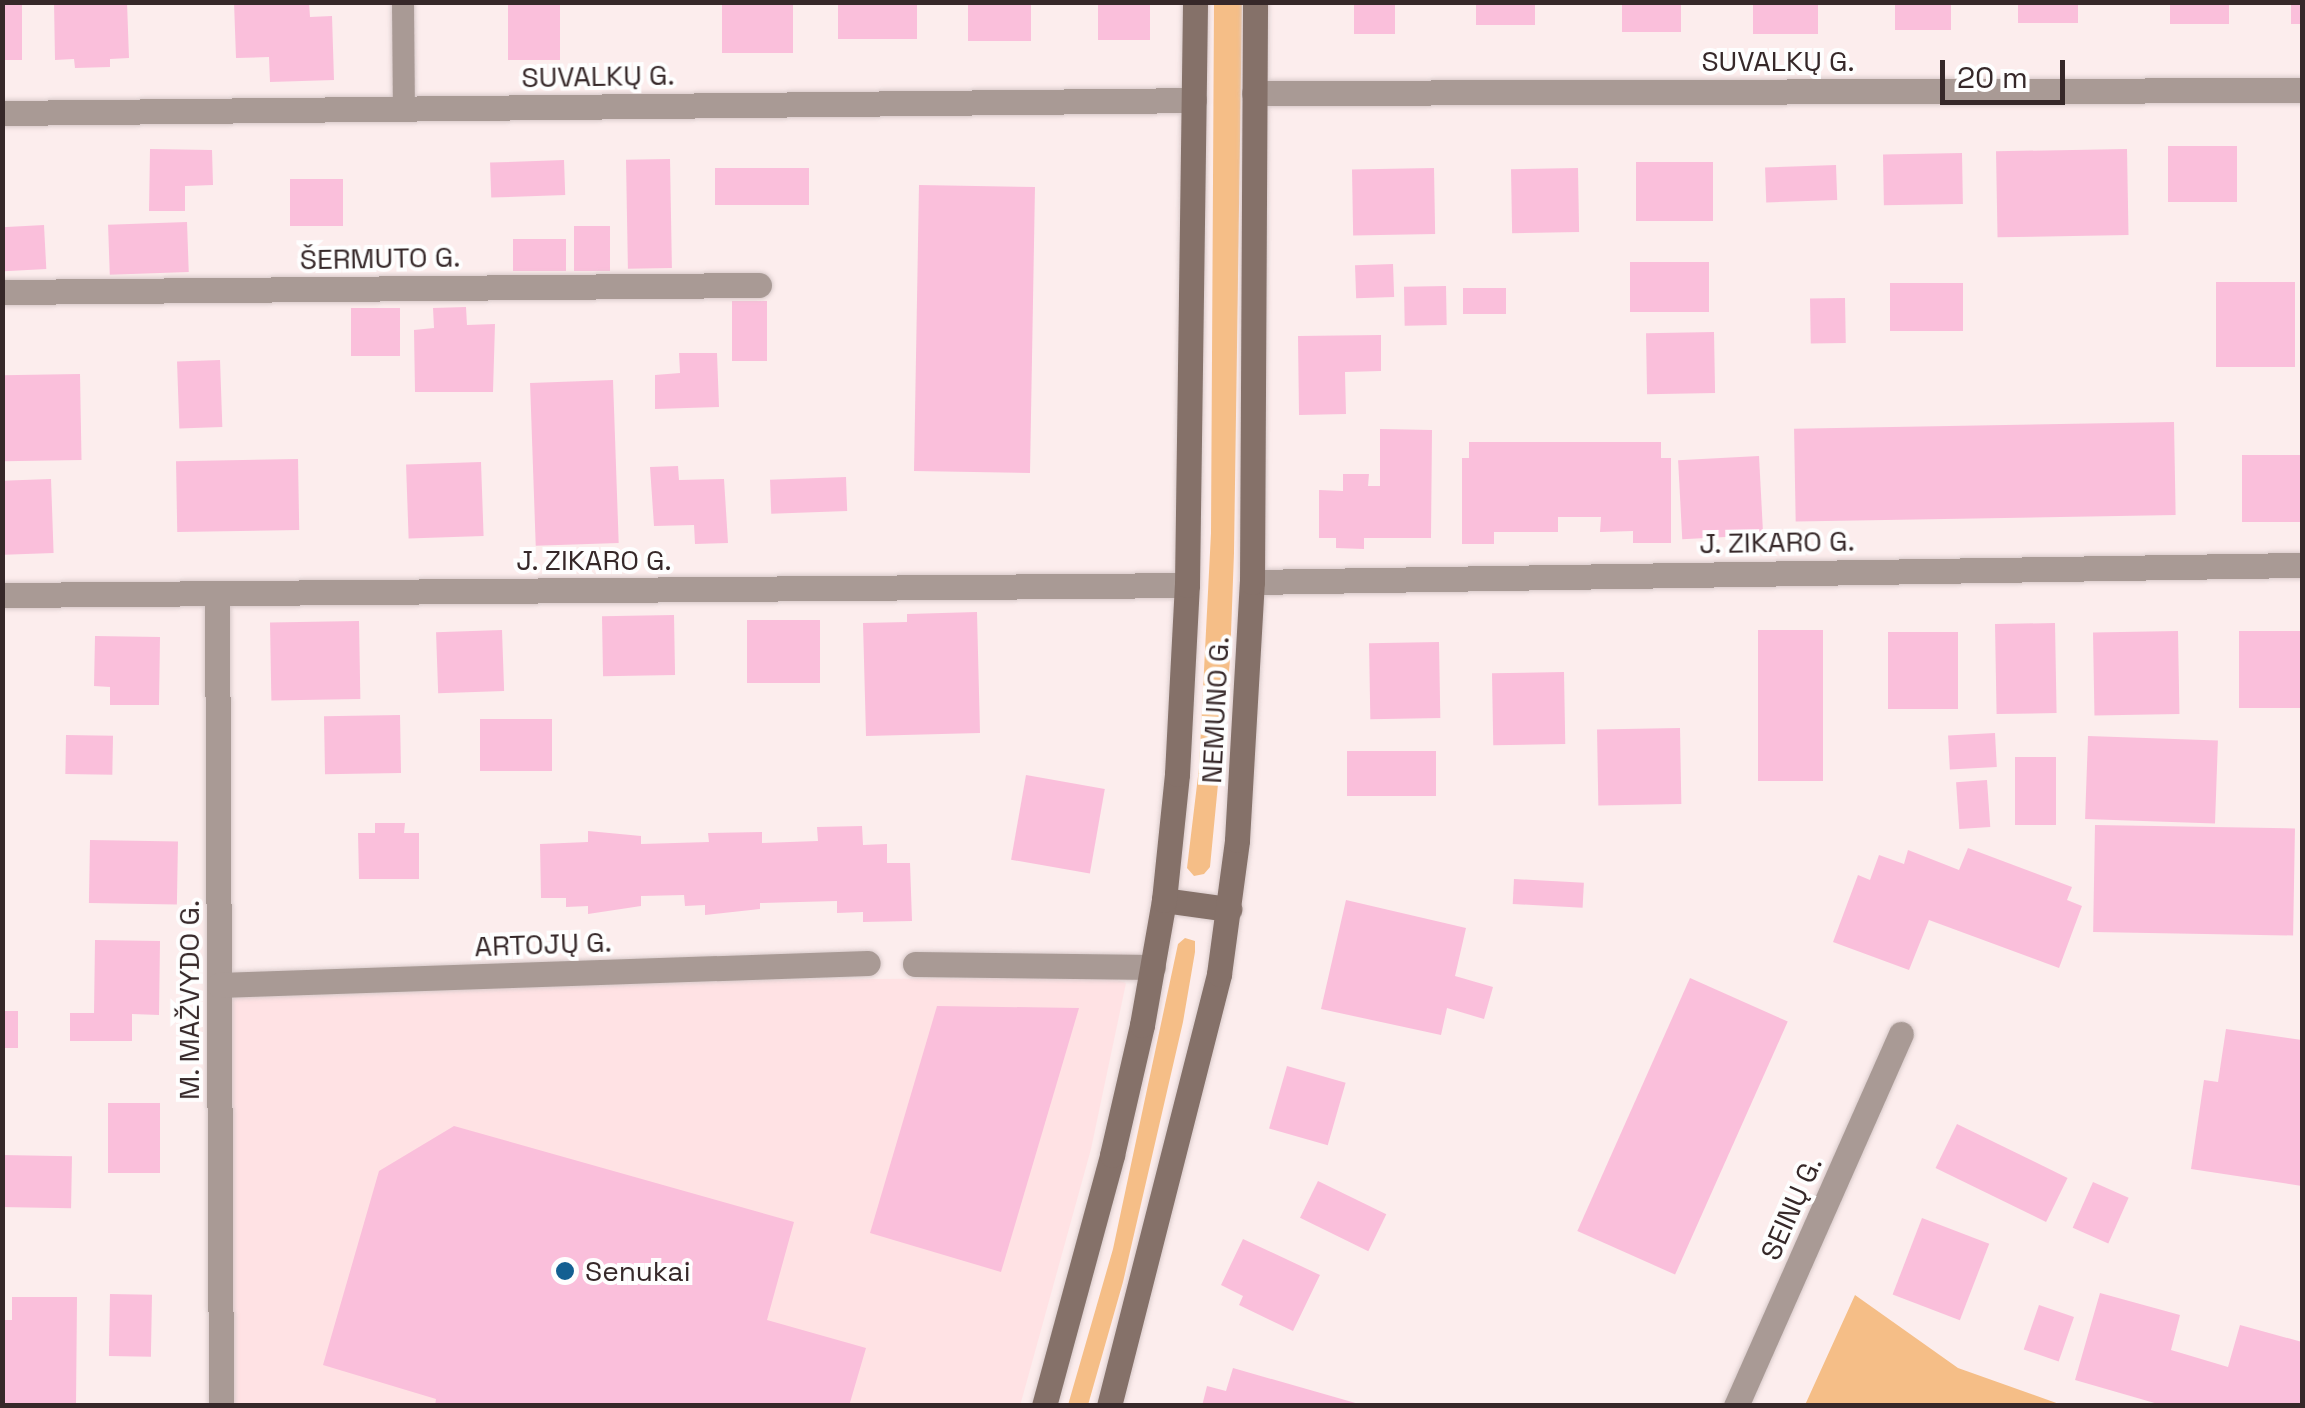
<!DOCTYPE html>
<html>
<head>
<meta charset="utf-8">
<style>
	body { margin:0 }
	#map { position:relative; width:2305px; height:1408px; overflow:hidden; background:#fceded; font-family:"Space Grotesk",sans-serif }
	div>[style] { position:absolute }
	.built>* { inset:0; background:#ffe2e4 }
	.green>* { inset:0; background:#f5be87 }
	.building>* { inset:0; background:#fabfdb; transform-origin:0 0 }
	.roads { filter:drop-shadow(0 0 2px #d8caca) drop-shadow(0 0 2px #d8caca) }
	.service>* { height:22px; margin:-11px; padding:0 11px; transform-origin:11px; border-radius:11px; background:#a99a95 }
	.minor>* { height:25px; margin:-12.5px; padding:0 12.5px; transform-origin:12.5px; border-radius:12.5px; background:#a99a95 }
	.secondary>* { height:25px; margin:-12.5px; padding:0 12.5px; transform-origin:12.5px; border-radius:12.5px; background:#857169 }
	.dots>* { width:28px; height:28px; translate:-50% -50%; box-sizing:border-box; border:5px solid #fefefe; border-radius:50% }
	span { translate:-50% -50%; white-space:nowrap; text-align:center; line-height:1.15; -webkit-text-stroke:8px #fefefe; paint-order:stroke }
	.street-label { font-size:28px; color:#362829 }
	.poi-label { font-size:28px; color:#362829 }
	.left { translate:0 -50%; text-align:left }
	.frame { position:absolute; inset:0; border:5px solid #362829; pointer-events:none }
	.scale { position:absolute; left:1940px; top:60px; width:125px; height:45px; box-sizing:border-box; border:5px solid #362829; border-top:0; padding-left:12px; font-size:30px; line-height:35px; white-space:nowrap; color:#362829; -webkit-text-stroke:8px #fefefe; paint-order:stroke }
</style>
</head>
<body>
<div id="map">
	<div class="built">
		<div style="clip-path:polygon(1109px 977px,1126px 983px,1091px 1149px,1020px 1406px,221px 1405px,219px 985px)"></div>
	</div>
	<div class="green">
		<div style="clip-path:polygon(1214px 3px,1242px 3px,1234px 553px,1230px 660px,1210px 867px,1204px 874px,1194px 876px,1187px 868px,1199px 768px,1211px 533px)"></div>
		<div style="clip-path:polygon(1185px 938px,1195px 941px,1195px 952px,1183px 1022px,1123px 1282px,1088px 1405px,1068px 1405px,1113px 1249px,1178px 944px)"></div>
		<div style="clip-path:polygon(1855px 1295px,1958px 1368px,2062px 1405px,1805px 1405px)"></div>
	</div>
	<div class="building">
		<div style="left:2px;top:2px;width:20px;height:58px"></div>
		<div style="clip-path:polygon(54px 2px,127px 2px,129px 58px,110px 59px,110px 67px,75px 68px,74px 59px,55px 60px)"></div>
		<div style="clip-path:polygon(234px 2px,309px 2px,310px 17px,332px 16px,334px 80px,270px 82px,269px 57px,236px 58px)"></div>
		<div style="left:508px;top:2px;width:52px;height:58px"></div>
		<div style="left:722px;top:2px;width:71px;height:51px"></div>
		<div style="left:838px;top:2px;width:79px;height:37px"></div>
		<div style="left:968px;top:2px;width:63px;height:39px"></div>
		<div style="left:1098px;top:2px;width:52px;height:38px"></div>
		<div style="left:1354px;top:2px;width:41px;height:32px"></div>
		<div style="left:1476px;top:2px;width:59px;height:23px"></div>
		<div style="left:1622px;top:2px;width:59px;height:30px"></div>
		<div style="left:1753px;top:2px;width:65px;height:32px"></div>
		<div style="left:1895px;top:2px;width:56px;height:28px"></div>
		<div style="left:2018px;top:2px;width:60px;height:21px"></div>
		<div style="left:2170px;top:2px;width:59px;height:22px"></div>
		<div style="left:2291px;top:2px;width:11px;height:22px"></div>
		<div style="left:2237px;top:146px;width:56px;height:69px;rotate:90deg"></div>
		<div style="clip-path:polygon(150px 149px,212px 150px,213px 185px,185px 186px,185px 211px,149px 211px)"></div>
		<div style="left:2127px;top:149px;width:86px;height:131px;rotate:89deg"></div>
		<div style="left:1962px;top:153px;width:51px;height:79px;rotate:89deg"></div>
		<div style="left:670px;top:159px;width:109px;height:44px;rotate:89deg"></div>
		<div style="left:564px;top:160px;width:35px;height:74px;rotate:88deg"></div>
		<div style="left:1713px;top:162px;width:59px;height:77px;rotate:90deg"></div>
		<div style="left:1836px;top:165px;width:35px;height:71px;rotate:88deg"></div>
		<div style="left:809px;top:168px;width:37px;height:94px;rotate:90deg"></div>
		<div style="left:1434px;top:168px;width:66px;height:82px;rotate:89deg"></div>
		<div style="left:1578px;top:168px;width:64px;height:67px;rotate:89deg"></div>
		<div style="left:290px;top:179px;width:53px;height:47px"></div>
		<div style="left:919px;top:185px;width:116px;height:286px;rotate:1deg"></div>
		<div style="left:187px;top:222px;width:50px;height:79px;rotate:88deg"></div>
		<div style="left:44px;top:225px;width:44px;height:42px;rotate:87deg"></div>
		<div style="left:610px;top:226px;width:45px;height:36px;rotate:90deg"></div>
		<div style="left:566px;top:239px;width:32px;height:53px;rotate:90deg"></div>
		<div style="left:1709px;top:262px;width:50px;height:79px;rotate:90deg"></div>
		<div style="left:1393px;top:264px;width:33px;height:38px;rotate:88deg"></div>
		<div style="left:2216px;top:282px;width:79px;height:85px"></div>
		<div style="left:1890px;top:283px;width:73px;height:48px"></div>
		<div style="left:1446px;top:286px;width:39px;height:42px;rotate:89deg"></div>
		<div style="left:1506px;top:288px;width:26px;height:43px;rotate:90deg"></div>
		<div style="left:1845px;top:298px;width:45px;height:35px;rotate:89deg"></div>
		<div style="left:732px;top:301px;width:35px;height:60px"></div>
		<div style="clip-path:polygon(466px 307px,467px 325px,495px 324px,493px 392px,415px 392px,414px 330px,434px 328px,433px 308px)"></div>
		<div style="left:400px;top:308px;width:48px;height:49px;rotate:90deg"></div>
		<div style="left:1714px;top:332px;width:61px;height:68px;rotate:89deg"></div>
		<div style="clip-path:polygon(1381px 335px,1381px 371px,1345px 372px,1346px 414px,1299px 415px,1298px 336px)"></div>
		<div style="clip-path:polygon(679px 353px,717px 353px,719px 407px,655px 409px,655px 375px,680px 373px)"></div>
		<div style="left:220px;top:360px;width:67px;height:43px;rotate:88deg"></div>
		<div style="left:80px;top:374px;width:86px;height:78px;rotate:89deg"></div>
		<div style="left:613px;top:380px;width:163px;height:83px;rotate:88deg"></div>
		<div style="left:2174px;top:422px;width:93px;height:380px;rotate:89deg"></div>
		<div style="clip-path:polygon(1380px 429px,1432px 430px,1431px 538px,1364px 538px,1364px 549px,1336px 548px,1336px 538px,1319px 538px,1319px 490px,1343px 491px,1343px 474px,1369px 474px,1368px 486px,1380px 486px)"></div>
		<div style="clip-path:polygon(1469px 442px,1661px 442px,1661px 458px,1671px 458px,1671px 543px,1633px 543px,1633px 531px,1600px 532px,1601px 517px,1558px 517px,1558px 532px,1494px 532px,1494px 544px,1462px 544px,1462px 458px,1469px 458px)"></div>
		<div style="left:2302px;top:455px;width:67px;height:60px;rotate:90deg"></div>
		<div style="left:1759px;top:456px;width:79px;height:81px;rotate:87deg"></div>
		<div style="left:298px;top:459px;width:71px;height:122px;rotate:89deg"></div>
		<div style="left:481px;top:462px;width:74px;height:75px;rotate:88deg"></div>
		<div style="clip-path:polygon(678px 466px,679px 480px,724px 479px,728px 543px,695px 544px,694px 525px,654px 526px,650px 467px)"></div>
		<div style="left:846px;top:477px;width:34px;height:76px;rotate:88deg"></div>
		<div style="left:51px;top:479px;width:74px;height:49px;rotate:88deg"></div>
		<div style="clip-path:polygon(977px 612px,980px 733px,866px 736px,863px 623px,907px 622px,907px 614px)"></div>
		<div style="left:674px;top:615px;width:60px;height:72px;rotate:89deg"></div>
		<div style="left:747px;top:620px;width:73px;height:63px"></div>
		<div style="left:359px;top:621px;width:78px;height:89px;rotate:89deg"></div>
		<div style="left:2055px;top:623px;width:90px;height:60px;rotate:89deg"></div>
		<div style="left:502px;top:630px;width:61px;height:66px;rotate:88deg"></div>
		<div style="left:1758px;top:630px;width:65px;height:151px"></div>
		<div style="left:2178px;top:631px;width:83px;height:85px;rotate:89deg"></div>
		<div style="left:2302px;top:631px;width:77px;height:63px;rotate:90deg"></div>
		<div style="left:1888px;top:632px;width:70px;height:77px"></div>
		<div style="clip-path:polygon(95px 636px,160px 637px,159px 705px,110px 705px,110px 687px,94px 686px)"></div>
		<div style="left:1439px;top:642px;width:76px;height:70px;rotate:89deg"></div>
		<div style="left:1564px;top:672px;width:72px;height:72px;rotate:89deg"></div>
		<div style="left:400px;top:715px;width:58px;height:76px;rotate:89deg"></div>
		<div style="left:552px;top:719px;width:52px;height:72px;rotate:90deg"></div>
		<div style="left:1680px;top:728px;width:76px;height:83px;rotate:89deg"></div>
		<div style="left:1995px;top:733px;width:34px;height:47px;rotate:87deg"></div>
		<div style="left:66px;top:735px;width:47px;height:39px;rotate:1deg"></div>
		<div style="left:2088px;top:736px;width:130px;height:83px;rotate:2deg"></div>
		<div style="left:1436px;top:751px;width:45px;height:89px;rotate:90deg"></div>
		<div style="left:2015px;top:757px;width:41px;height:68px"></div>
		<div style="left:1026px;top:775px;width:80px;height:86px;rotate:10deg"></div>
		<div style="left:1987px;top:780px;width:47px;height:31px;rotate:86deg"></div>
		<div style="clip-path:polygon(375px 823px,405px 823px,404px 833px,419px 833px,419px 879px,359px 879px,358px 833px,375px 833px)"></div>
		<div style="left:2095px;top:825px;width:200px;height:107px;rotate:1deg"></div>
		<div style="clip-path:polygon(862px 826px,863px 845px,887px 844px,887px 863px,910px 863px,912px 921px,863px 922px,863px 912px,837px 913px,837px 901px,760px 903px,760px 909px,705px 915px,705px 905px,685px 906px,684px 895px,641px 896px,641px 906px,588px 914px,588px 906px,566px 907px,566px 898px,541px 898px,540px 844px,588px 842px,588px 831px,641px 836px,641px 844px,709px 842px,708px 833px,762px 832px,762px 843px,818px 841px,817px 827px)"></div>
		<div style="left:90px;top:840px;width:88px;height:63px;rotate:1deg"></div>
		<div style="clip-path:polygon(1968px 848px,2072px 887px,2067px 900px,2082px 906px,2059px 968px,1929px 920px,1909px 970px,1833px 942px,1858px 875px,1870px 880px,1879px 855px,1904px 864px,1908px 850px,1959px 870px)"></div>
		<div style="left:1514px;top:879px;width:70px;height:25px;rotate:3deg"></div>
		<div style="clip-path:polygon(1346px 900px,1466px 928px,1455px 976px,1493px 987px,1484px 1019px,1447px 1008px,1441px 1035px,1321px 1009px)"></div>
		<div style="clip-path:polygon(95px 940px,160px 941px,159px 1015px,132px 1014px,132px 1041px,70px 1041px,70px 1013px,94px 1013px)"></div>
		<div style="left:1690px;top:978px;width:107px;height:277px;rotate:24deg"></div>
		<div style="clip-path:polygon(937px 1006px,1079px 1008px,1001px 1272px,870px 1233px)"></div>
		<div style="left:2px;top:1011px;width:16px;height:37px"></div>
		<div style="clip-path:polygon(2226px 1029px,2302px 1040px,2302px 1186px,2191px 1169px,2204px 1080px,2218px 1082px)"></div>
		<div style="left:1287px;top:1066px;width:61px;height:65px;rotate:16deg"></div>
		<div style="left:108px;top:1103px;width:52px;height:70px"></div>
		<div style="left:1957px;top:1124px;width:123px;height:49px;rotate:26deg"></div>
		<div style="clip-path:polygon(454px 1126px,794px 1222px,767px 1320px,866px 1348px,849px 1406px,435px 1406px,436px 1399px,323px 1365px,379px 1171px)"></div>
		<div style="left:2px;top:1155px;width:70px;height:52px;rotate:1deg"></div>
		<div style="left:1318px;top:1181px;width:76px;height:41px;rotate:26deg"></div>
		<div style="left:2093px;top:1182px;width:39px;height:50px;rotate:24deg"></div>
		<div style="left:1922px;top:1218px;width:72px;height:82px;rotate:21deg"></div>
		<div style="clip-path:polygon(1243px 1239px,1320px 1275px,1293px 1331px,1239px 1305px,1243px 1296px,1221px 1285px)"></div>
		<div style="clip-path:polygon(2100px 1293px,2180px 1315px,2171px 1350px,2228px 1367px,2240px 1325px,2302px 1342px,2302px 1406px,2165px 1406px,2075px 1380px)"></div>
		<div style="left:110px;top:1294px;width:42px;height:62px;rotate:1deg"></div>
		<div style="clip-path:polygon(12px 1297px,77px 1297px,76px 1406px,2px 1406px,2px 1320px,12px 1320px)"></div>
		<div style="left:2039px;top:1305px;width:37px;height:47px;rotate:19deg"></div>
		<div style="clip-path:polygon(1233px 1368px,1359px 1404px,1359px 1406px,1202px 1406px,1207px 1386px,1226px 1391px)"></div>
	</div>
	<div class="roads">
		<div class="service">
			<div style="left:403px;top:2px;width:106px;rotate:89.5deg"></div>
		</div>
		<div class="minor">
			<div style="left:1254px;top:93px;width:1048px;rotate:-0.16deg"></div>
			<div style="left:2px;top:113px;width:1192px;rotate:-0.62deg"></div>
			<div style="left:2px;top:292px;width:757px;rotate:-0.53deg"></div>
			<div style="left:1252px;top:582px;width:1050px;rotate:-0.93deg"></div>
			<div style="left:217px;top:593px;width:813px;rotate:89.72deg"></div>
			<div style="left:2px;top:595px;width:1185px;rotate:-0.48deg"></div>
			<div style="left:915px;top:964px;width:238px;rotate:0.7deg"></div>
			<div style="left:219px;top:985px;width:649px;rotate:-1.94deg"></div>
			<div style="left:1736px;top:1406px;width:407px;rotate:-66.1deg"></div>
		</div>
		<div class="secondary">
			<div style="left:1164px;top:900px;width:66px;rotate:7.9deg"></div>
			<div style="left:1044px;top:1406px;width:260px;rotate:-74.8deg"></div>
			<div style="left:1112px;top:1155px;width:133px;rotate:-77deg"></div>
			<div style="left:1142px;top:1025px;width:127px;rotate:-80deg"></div>
			<div style="left:1164px;top:900px;width:127px;rotate:-84.1deg"></div>
			<div style="left:1177px;top:774px;width:189px;rotate:-87deg"></div>
			<div style="left:1187px;top:585px;width:583px;rotate:-89.21deg"></div>
			<div style="left:1109px;top:1406px;width:446px;rotate:-75.7deg"></div>
			<div style="left:1219px;top:974px;width:135px;rotate:-82.3deg"></div>
			<div style="left:1237px;top:840px;width:258px;rotate:-86.7deg"></div>
			<div style="left:1252px;top:582px;width:580px;rotate:-89.7deg"></div>
		</div>
	</div>
	<div class="dots">
		<div style="left:565px;top:1271px;background:#145f92"></div>
	</div>
	<div class="street-label">
		<span style="left:1778px;top:61px">SUVALKŲ G.</span>
		<span style="left:598px;top:76px;rotate:-1deg">SUVALKŲ G.</span>
		<span style="left:380px;top:258px;rotate:-1deg">ŠERMUTO G.</span>
		<span style="left:1777px;top:542px;rotate:-1deg">J. ZIKARO G.</span>
		<span style="left:594px;top:560px">J. ZIKARO G.</span>
		<span style="left:1215px;top:710px;rotate:-87deg">NEMUNO G.</span>
		<span style="left:543px;top:944px;rotate:-2deg">ARTOJŲ G.</span>
		<span style="left:189px;top:1000px;rotate:-90deg">M. MAŽVYDO G.</span>
		<span style="left:1791px;top:1208px;rotate:-66deg">SEINŲ G.</span>
	</div>
	<div class="poi-label">
		<span class="left" style="left:585px;top:1271px">Senukai</span>
	</div>
	<div class="frame"></div>
	<div class="scale">20 m</div>
</div>
</body>
</html>
